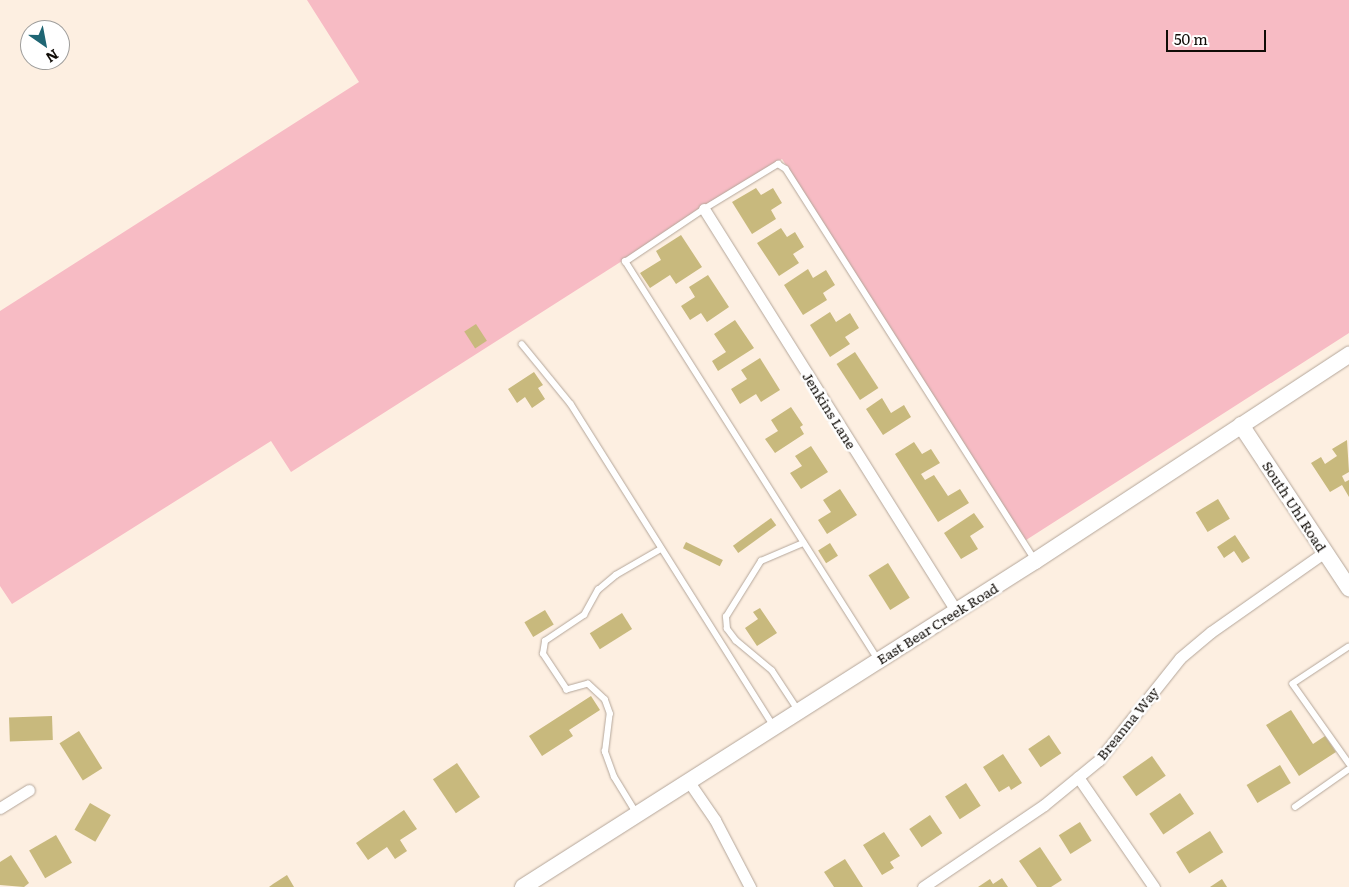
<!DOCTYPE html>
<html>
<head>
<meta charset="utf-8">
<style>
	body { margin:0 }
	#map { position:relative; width:1349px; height:887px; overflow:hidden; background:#fdefe1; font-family:Literata,serif }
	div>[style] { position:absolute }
	.green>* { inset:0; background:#f7bbc4 }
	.building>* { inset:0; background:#c8b97d; transform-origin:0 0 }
	.roads { filter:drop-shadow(0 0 1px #b4a69a) drop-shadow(0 0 1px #b4a69a) }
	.service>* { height:5.5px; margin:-2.75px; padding:0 2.75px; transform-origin:2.75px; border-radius:2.75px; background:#fff }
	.minor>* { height:11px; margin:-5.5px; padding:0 5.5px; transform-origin:5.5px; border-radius:5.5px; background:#fff }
	.secondary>* { height:16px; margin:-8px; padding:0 8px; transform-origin:8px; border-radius:8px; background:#fff }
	span { translate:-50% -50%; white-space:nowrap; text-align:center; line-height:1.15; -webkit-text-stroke:5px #fff; paint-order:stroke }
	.street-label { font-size:14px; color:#100c07 }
	.north { position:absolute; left:20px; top:20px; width:50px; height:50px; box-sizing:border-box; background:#fff; border:1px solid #9f9e9c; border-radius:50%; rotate:147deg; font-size:14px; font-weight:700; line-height:20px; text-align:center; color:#100c07 }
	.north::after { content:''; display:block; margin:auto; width:18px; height:22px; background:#1f6674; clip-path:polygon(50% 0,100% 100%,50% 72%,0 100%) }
	.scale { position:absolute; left:1166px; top:30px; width:100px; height:22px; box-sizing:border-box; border:2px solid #100c07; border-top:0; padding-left:6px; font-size:15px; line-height:18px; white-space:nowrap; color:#100c07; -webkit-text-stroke:4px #fff; paint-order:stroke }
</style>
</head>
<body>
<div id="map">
	<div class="green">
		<div style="clip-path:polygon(307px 0,1349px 0,1349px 333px,1023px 542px,782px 159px,291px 472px,271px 441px,12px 604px,0 586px,0 311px,359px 82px)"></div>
	</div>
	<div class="building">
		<div style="clip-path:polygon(756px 188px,761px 195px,773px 188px,782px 203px,771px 210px,776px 219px,752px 234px,732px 202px)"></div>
		<div style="clip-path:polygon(781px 228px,787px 237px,795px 232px,804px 247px,793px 254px,799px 263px,779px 276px,757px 243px)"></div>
		<div style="clip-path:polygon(681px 235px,702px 267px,676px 284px,670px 275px,650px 288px,640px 273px,661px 260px,656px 251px)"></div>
		<div style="clip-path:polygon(808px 269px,813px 278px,826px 270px,835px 285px,823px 293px,827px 300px,803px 315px,784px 285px)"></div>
		<div style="clip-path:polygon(708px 275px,729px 307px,707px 322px,701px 313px,690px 320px,681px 306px,695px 297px,689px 287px)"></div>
		<div style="clip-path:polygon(830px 312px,836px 322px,850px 313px,859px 328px,845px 337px,850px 344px,830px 357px,810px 325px)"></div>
		<div style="clip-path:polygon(735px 320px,754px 348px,718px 371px,712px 361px,726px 352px,714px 334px)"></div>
		<div style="left:476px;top:324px;width:20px;height:14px;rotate:57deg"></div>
		<div style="left:855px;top:352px;width:43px;height:22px;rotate:57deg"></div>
		<div style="clip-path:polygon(760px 358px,780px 390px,761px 402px,756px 394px,740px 404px,731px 389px,747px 379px,741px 370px)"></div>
		<div style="clip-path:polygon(534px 372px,543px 385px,538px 388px,545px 399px,532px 408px,525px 397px,517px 403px,508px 389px)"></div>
		<div style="clip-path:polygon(882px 398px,891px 413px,904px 405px,911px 417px,883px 435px,866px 409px)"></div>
		<div style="clip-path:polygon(791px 407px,803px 425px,800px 427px,804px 434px,775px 453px,765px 439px,778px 431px,771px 420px)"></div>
		<div style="clip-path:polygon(1347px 440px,1349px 472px,1342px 476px,1345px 482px,1349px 480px,1349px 497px,1342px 485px,1330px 492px,1311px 463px,1321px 457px,1325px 464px,1337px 456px,1332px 449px)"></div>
		<div style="clip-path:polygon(914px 442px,922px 454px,931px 449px,940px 463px,921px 474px,925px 480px,934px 475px,948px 496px,960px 489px,969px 503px,938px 522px,895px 454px)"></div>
		<div style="clip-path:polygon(811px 446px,828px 472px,801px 489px,790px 473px,802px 466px,795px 456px)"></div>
		<div style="clip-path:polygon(840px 489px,857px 515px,827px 534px,818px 520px,831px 512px,823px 500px)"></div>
		<div style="left:1218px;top:499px;width:23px;height:26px;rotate:59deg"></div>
		<div style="clip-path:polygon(974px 513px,984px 527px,970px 536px,978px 549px,961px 559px,944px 533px)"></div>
		<div style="left:771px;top:518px;width:9px;height:47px;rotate:54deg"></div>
		<div style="clip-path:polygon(1235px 535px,1250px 558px,1242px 563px,1234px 551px,1224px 558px,1217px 547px)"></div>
		<div style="left:686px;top:542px;width:41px;height:7px;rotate:26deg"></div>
		<div style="left:830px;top:543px;width:15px;height:14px;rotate:58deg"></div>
		<div style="left:888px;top:563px;width:41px;height:23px;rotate:58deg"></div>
		<div style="clip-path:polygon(760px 608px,777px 633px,757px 646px,745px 628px,758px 619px,753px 612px)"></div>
		<div style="left:545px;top:610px;width:17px;height:24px;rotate:59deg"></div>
		<div style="left:622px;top:613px;width:19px;height:38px;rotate:58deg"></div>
		<div style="clip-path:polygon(591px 696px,600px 710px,569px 730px,573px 736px,542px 756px,529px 736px)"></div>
		<div style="clip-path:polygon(1291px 710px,1313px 744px,1325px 736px,1336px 752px,1299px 776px,1266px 725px)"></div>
		<div style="left:52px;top:716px;width:24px;height:43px;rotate:88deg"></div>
		<div style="left:79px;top:731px;width:44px;height:23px;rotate:58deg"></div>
		<div style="left:1049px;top:735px;width:22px;height:25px;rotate:56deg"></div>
		<div style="clip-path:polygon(1003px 754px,1022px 783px,1011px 790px,1009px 786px,999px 792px,983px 767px)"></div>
		<div style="left:1152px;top:756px;width:24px;height:36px;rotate:55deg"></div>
		<div style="left:457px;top:763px;width:41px;height:29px;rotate:56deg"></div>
		<div style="left:1280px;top:765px;width:21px;height:39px;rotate:59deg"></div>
		<div style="left:966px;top:783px;width:27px;height:25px;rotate:57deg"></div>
		<div style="left:1180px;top:793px;width:25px;height:37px;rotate:56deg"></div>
		<div style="left:90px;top:803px;width:24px;height:31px;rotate:30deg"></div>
		<div style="clip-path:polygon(404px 810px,417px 829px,400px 840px,407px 851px,395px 859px,387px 847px,368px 860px,356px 843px)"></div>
		<div style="left:930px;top:815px;width:22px;height:25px;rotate:56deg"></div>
		<div style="left:1080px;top:822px;width:22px;height:25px;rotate:58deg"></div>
		<div style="left:1210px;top:831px;width:25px;height:40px;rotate:58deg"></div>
		<div style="clip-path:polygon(884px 832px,900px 856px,890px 862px,894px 868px,882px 875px,863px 845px)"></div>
		<div style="left:56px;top:835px;width:32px;height:31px;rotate:60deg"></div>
		<div style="clip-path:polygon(1040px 847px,1062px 880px,1051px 887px,1037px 887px,1019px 861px)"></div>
		<div style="clip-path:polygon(11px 855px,29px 883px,24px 887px,0 885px,0 862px)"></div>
		<div style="clip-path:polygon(845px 859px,863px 887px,834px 887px,824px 872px)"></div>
		<div style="clip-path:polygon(287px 875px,294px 887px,269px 887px,273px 884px)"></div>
		<div style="clip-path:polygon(1002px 878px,1008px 887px,978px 887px,990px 879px,993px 884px)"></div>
		<div style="clip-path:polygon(1222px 879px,1227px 887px,1210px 887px)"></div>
	</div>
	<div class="roads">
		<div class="service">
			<div style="left:522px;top:344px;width:77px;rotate:50.8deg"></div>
			<div style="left:571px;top:404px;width:379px;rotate:57.8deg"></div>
			<div style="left:1349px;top:647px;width:67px;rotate:146.5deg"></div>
			<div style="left:1293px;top:684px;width:97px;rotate:54.7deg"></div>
			<div style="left:878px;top:660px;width:472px;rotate:-122.4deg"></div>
			<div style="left:625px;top:262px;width:95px;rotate:-33.9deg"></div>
			<div style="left:704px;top:209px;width:87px;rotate:-31.3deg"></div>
			<div style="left:778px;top:164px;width:9px;rotate:32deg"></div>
			<div style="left:786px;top:169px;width:462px;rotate:57.5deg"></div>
			<div style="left:797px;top:709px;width:45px;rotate:-123.3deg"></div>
			<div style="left:772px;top:671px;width:47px;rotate:-140.2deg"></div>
			<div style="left:736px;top:641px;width:15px;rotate:-127deg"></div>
			<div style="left:727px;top:629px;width:12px;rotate:-95deg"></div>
			<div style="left:726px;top:617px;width:66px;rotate:-58deg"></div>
			<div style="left:761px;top:561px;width:46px;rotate:-23.2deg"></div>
			<div style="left:1295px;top:807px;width:66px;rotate:-35.1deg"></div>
			<div style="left:636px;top:813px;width:42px;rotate:-121.4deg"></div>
			<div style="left:614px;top:777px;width:27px;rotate:-110deg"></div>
			<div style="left:605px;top:752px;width:38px;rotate:-83deg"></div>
			<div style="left:610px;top:714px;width:15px;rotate:-110deg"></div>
			<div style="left:605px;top:700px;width:23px;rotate:-137deg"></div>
			<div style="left:588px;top:684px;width:22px;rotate:164deg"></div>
			<div style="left:567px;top:690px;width:43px;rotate:-123.7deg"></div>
			<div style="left:543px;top:654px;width:13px;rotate:-81deg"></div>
			<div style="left:545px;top:641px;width:47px;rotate:-33.7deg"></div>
			<div style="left:584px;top:615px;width:29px;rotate:-61deg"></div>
			<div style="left:598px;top:590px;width:23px;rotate:-40deg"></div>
			<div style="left:616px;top:575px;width:52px;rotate:-30deg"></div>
		</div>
		<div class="minor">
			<div style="left:704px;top:209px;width:474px;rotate:57.9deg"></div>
			<div style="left:1078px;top:777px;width:134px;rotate:55.4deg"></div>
			<div style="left:689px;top:782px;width:46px;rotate:55.6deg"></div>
			<div style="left:715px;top:820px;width:76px;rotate:62.4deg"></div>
			<div style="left:0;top:808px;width:34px;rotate:-32deg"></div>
			<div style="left:923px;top:887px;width:146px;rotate:-34.1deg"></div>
			<div style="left:1044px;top:805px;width:71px;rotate:-39.3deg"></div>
			<div style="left:1099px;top:760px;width:130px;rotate:-51.5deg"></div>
			<div style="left:1180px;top:658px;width:40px;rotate:-40deg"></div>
			<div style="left:1211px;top:632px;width:139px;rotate:-35.1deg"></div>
		</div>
		<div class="secondary">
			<div style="left:1241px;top:425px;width:196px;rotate:56.5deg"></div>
			<div style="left:523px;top:887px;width:607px;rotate:-32.49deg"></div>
			<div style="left:1035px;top:561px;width:376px;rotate:-33.3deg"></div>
		</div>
	</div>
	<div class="street-label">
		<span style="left:830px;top:410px;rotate:58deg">Jenkins Lane</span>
		<span style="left:1295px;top:506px;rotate:57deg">South Uhl Road</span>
		<span style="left:937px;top:623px;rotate:-32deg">East Bear Creek Road</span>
		<span style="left:1127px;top:723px;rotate:-51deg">Breanna Way</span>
	</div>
	<div class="north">N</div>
	<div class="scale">50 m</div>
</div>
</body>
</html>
